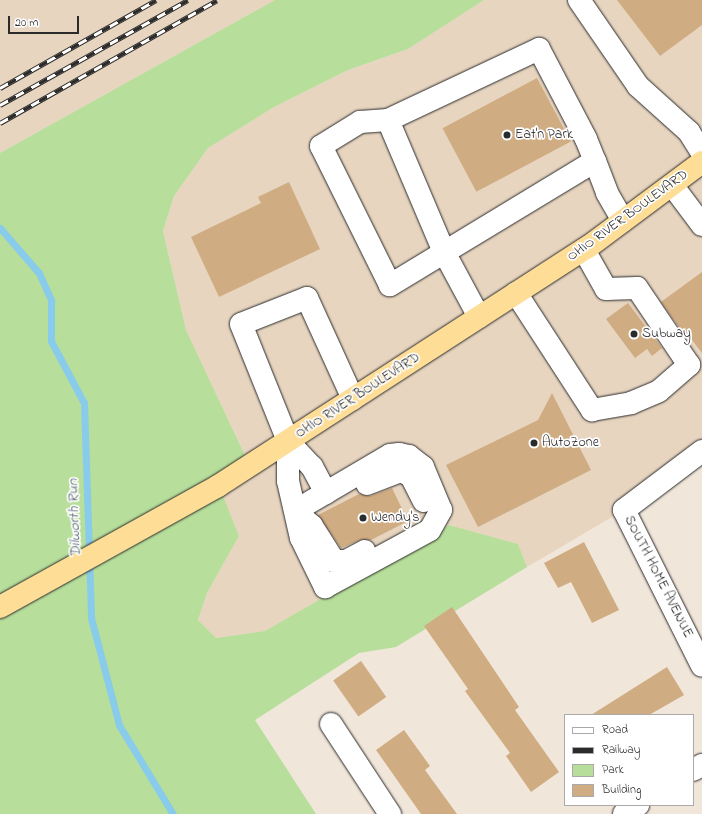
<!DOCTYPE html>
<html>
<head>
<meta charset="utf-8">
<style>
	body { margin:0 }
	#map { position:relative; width:702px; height:814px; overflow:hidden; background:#f1e6da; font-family:"Indie Flower",sans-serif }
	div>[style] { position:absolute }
	.built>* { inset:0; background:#e7d5c0 }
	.green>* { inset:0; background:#b7de9a }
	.stream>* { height:7px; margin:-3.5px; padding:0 3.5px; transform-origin:3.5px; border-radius:3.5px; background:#89cbea }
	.building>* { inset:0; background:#d0ac82; transform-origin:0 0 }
	.roads { filter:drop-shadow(0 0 1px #2b2b2b) drop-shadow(0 0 1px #2b2b2b) }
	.minor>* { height:22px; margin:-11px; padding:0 11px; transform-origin:11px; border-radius:11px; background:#fff }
	.highway>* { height:22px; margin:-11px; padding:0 11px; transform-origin:11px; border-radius:11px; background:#fedd96 }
	.rail>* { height:4.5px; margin-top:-2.25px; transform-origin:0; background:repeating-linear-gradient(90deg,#fff 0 9px,#2b2b2b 0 18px); box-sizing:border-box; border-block:1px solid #2b2b2b }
	.dots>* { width:11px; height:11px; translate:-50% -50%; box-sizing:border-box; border:2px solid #fff; border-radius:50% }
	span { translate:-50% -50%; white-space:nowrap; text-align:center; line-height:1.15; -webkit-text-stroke:3.5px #fff; paint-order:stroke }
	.poi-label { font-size:14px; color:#2b2b2b }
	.left { translate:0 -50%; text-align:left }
	.street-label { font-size:14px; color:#2b2b2b }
	.water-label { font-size:15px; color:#475b64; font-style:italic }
	.legend { position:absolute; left:564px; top:714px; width:130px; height:92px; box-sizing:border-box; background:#fff; border:1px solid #aaa; margin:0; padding:5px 7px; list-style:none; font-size:12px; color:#2b2b2b }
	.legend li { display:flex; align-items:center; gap:8px; height:20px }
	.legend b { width:20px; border:1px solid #aaa }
	.scale { position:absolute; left:8px; top:16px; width:71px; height:18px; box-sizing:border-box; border:2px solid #2b2b2b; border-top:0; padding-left:5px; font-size:12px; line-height:14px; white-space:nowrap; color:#2b2b2b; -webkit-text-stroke:3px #fff; paint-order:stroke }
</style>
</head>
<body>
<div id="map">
	<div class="built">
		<div style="clip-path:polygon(0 0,275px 0,0 153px)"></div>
		<div style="clip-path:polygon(484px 0,702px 0,702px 451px,624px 510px,527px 567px,518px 544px,449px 525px,265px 631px,216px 638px,198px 620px,207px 593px,239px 536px,218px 486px,250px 466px,186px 330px,163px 231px,174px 196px,208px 148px,274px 107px,348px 70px,408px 49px)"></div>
	</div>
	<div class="green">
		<div style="clip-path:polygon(275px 0,484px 0,408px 49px,348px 70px,274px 107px,208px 148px,174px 196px,163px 231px,186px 330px,250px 466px,219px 486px,239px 536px,207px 593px,198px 620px,216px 638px,265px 631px,449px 525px,518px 544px,527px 567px,396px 647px,359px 653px,255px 720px,316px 814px,0 814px,0 153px)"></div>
	</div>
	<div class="stream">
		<div style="left:0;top:228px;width:60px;rotate:49.1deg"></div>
		<div style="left:39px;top:273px;width:30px;rotate:66deg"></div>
		<div style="left:51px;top:300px;width:41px;rotate:90deg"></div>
		<div style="left:51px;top:341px;width:70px;rotate:62deg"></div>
		<div style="left:84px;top:403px;width:215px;rotate:88.1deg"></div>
		<div style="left:91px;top:618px;width:111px;rotate:75.3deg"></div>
		<div style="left:119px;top:725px;width:104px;rotate:58.8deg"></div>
	</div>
	<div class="building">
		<div style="clip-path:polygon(617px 0,702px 0,702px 25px,660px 56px)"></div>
		<div style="left:537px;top:78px;width:72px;height:107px;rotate:62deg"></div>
		<div style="clip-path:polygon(289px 182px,320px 249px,219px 297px,191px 237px,261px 203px,258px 197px)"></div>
		<div style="clip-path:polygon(702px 272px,702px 353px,685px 331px,683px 333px,661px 302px)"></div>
		<div style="clip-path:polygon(628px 303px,662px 348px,652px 356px,647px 349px,635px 358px,606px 319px)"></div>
		<div style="clip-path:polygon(552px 393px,591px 470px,478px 527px,446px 465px,538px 420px)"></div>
		<div style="clip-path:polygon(392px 488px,408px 521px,371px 540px,360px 540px,341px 548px,318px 515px,359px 494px,371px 496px)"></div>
		<div style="clip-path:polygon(584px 542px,619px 610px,592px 623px,571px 582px,558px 588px,544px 563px)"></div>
		<div style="clip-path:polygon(452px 607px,519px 707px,515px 710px,559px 772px,531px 792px,506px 756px,510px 753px,465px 691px,468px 689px,424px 626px)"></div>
		<div style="left:361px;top:661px;width:44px;height:34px;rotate:55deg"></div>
		<div style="clip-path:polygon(667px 667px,684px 695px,649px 715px,591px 715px)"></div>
		<div style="clip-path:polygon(404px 730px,430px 766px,425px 770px,457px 814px,421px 814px,376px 750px)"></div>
	</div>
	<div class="roads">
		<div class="minor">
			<div style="left:579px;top:0;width:104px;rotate:55.5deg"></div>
			<div style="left:638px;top:86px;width:69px;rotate:42deg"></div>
			<div style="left:689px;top:132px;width:25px;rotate:58deg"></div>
			<div style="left:388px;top:120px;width:143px;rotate:67deg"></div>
			<div style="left:444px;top:252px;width:74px;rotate:61.7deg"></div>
			<div style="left:595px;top:161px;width:240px;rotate:148.8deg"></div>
			<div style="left:390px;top:285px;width:155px;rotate:-116.4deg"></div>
			<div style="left:321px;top:146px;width:46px;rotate:-31.6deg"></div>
			<div style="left:360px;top:122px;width:28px;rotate:-4deg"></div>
			<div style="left:388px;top:120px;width:167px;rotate:-25.2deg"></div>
			<div style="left:539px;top:49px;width:102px;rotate:62.4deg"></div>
			<div style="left:586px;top:139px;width:24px;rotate:68deg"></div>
			<div style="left:595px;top:161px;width:34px;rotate:69deg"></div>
			<div style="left:607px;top:193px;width:32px;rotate:60deg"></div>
			<div style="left:672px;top:185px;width:50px;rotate:53.1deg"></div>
			<div style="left:516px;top:293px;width:140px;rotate:57deg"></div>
			<div style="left:592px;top:410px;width:40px;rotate:-10deg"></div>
			<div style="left:631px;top:403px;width:30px;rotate:-23deg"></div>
			<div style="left:659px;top:391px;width:40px;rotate:-41deg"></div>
			<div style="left:689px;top:365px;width:93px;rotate:-124deg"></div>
			<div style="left:637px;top:288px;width:31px;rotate:178deg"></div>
			<div style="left:606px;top:289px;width:45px;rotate:-119.4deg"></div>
			<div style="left:288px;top:441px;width:40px;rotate:90deg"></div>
			<div style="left:288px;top:481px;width:58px;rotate:77.2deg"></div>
			<div style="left:301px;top:538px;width:55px;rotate:63.9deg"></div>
			<div style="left:325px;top:587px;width:119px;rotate:-28.5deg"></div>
			<div style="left:430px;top:530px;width:23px;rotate:-61deg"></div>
			<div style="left:441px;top:510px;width:47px;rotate:-112.7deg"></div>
			<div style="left:423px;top:467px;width:18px;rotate:-142deg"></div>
			<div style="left:409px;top:456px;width:10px;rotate:-169deg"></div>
			<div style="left:399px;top:454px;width:9px;rotate:174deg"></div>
			<div style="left:390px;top:455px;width:110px;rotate:149.5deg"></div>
			<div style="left:702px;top:451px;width:98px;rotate:142.9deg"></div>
			<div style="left:624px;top:510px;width:174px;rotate:63.4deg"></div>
			<div style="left:367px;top:484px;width:36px;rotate:-21deg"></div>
			<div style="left:401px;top:471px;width:11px;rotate:27deg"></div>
			<div style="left:411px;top:476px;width:28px;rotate:63deg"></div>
			<div style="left:326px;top:493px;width:30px;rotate:-118deg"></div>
			<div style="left:312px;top:467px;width:35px;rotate:-133deg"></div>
			<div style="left:288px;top:441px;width:126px;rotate:-111.9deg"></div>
			<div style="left:241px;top:324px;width:71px;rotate:-21.5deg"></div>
			<div style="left:307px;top:298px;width:111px;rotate:65.5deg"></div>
			<div style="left:296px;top:512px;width:21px;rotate:41deg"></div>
			<div style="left:312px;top:526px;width:41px;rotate:57.8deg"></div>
			<div style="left:334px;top:561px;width:12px"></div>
			<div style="left:346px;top:561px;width:21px;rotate:-28deg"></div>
			<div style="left:331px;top:724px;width:108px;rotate:56.8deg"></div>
			<div style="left:693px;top:770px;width:10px;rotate:-29deg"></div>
			<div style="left:624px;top:814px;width:17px;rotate:-33deg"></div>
		</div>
		<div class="highway">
			<div style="left:0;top:607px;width:249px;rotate:-29deg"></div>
			<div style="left:218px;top:486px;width:440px;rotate:-32.9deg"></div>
			<div style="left:588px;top:247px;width:142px;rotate:-36.7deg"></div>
		</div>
	</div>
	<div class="rail">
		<div style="left:0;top:88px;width:179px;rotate:-29.4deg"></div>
		<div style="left:0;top:105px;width:215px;rotate:-29.2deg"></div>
		<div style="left:0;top:123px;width:249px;rotate:-29.5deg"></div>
	</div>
	<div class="dots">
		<div style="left:507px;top:135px;background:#2b2b2b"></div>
		<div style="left:634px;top:334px;background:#2b2b2b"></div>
		<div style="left:534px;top:443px;background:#2b2b2b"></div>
		<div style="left:363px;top:518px;background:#2b2b2b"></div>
	</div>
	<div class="poi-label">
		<span class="left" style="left:515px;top:135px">Eat'n Park</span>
		<span class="left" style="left:642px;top:334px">Subway</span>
		<span class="left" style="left:542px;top:443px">AutoZone</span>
		<span class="left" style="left:371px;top:518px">Wendy's</span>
	</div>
	<div class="street-label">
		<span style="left:628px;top:216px;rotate:-36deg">OHIO RIVER BOULEVARD</span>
		<span style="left:358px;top:396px;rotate:-33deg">OHIO RIVER BOULEVARD</span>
		<span style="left:658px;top:577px;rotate:63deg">SOUTH HOME AVENUE</span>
	</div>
	<div class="water-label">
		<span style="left:75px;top:518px;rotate:-92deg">Dilworth Run</span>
	</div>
	<ul class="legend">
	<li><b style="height:5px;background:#fff"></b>Road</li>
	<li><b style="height:5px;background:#2b2b2b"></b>Railway</li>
	<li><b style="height:11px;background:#b7de9a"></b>Park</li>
	<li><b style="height:11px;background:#d0ac82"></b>Building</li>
	</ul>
	<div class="scale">20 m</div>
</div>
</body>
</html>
